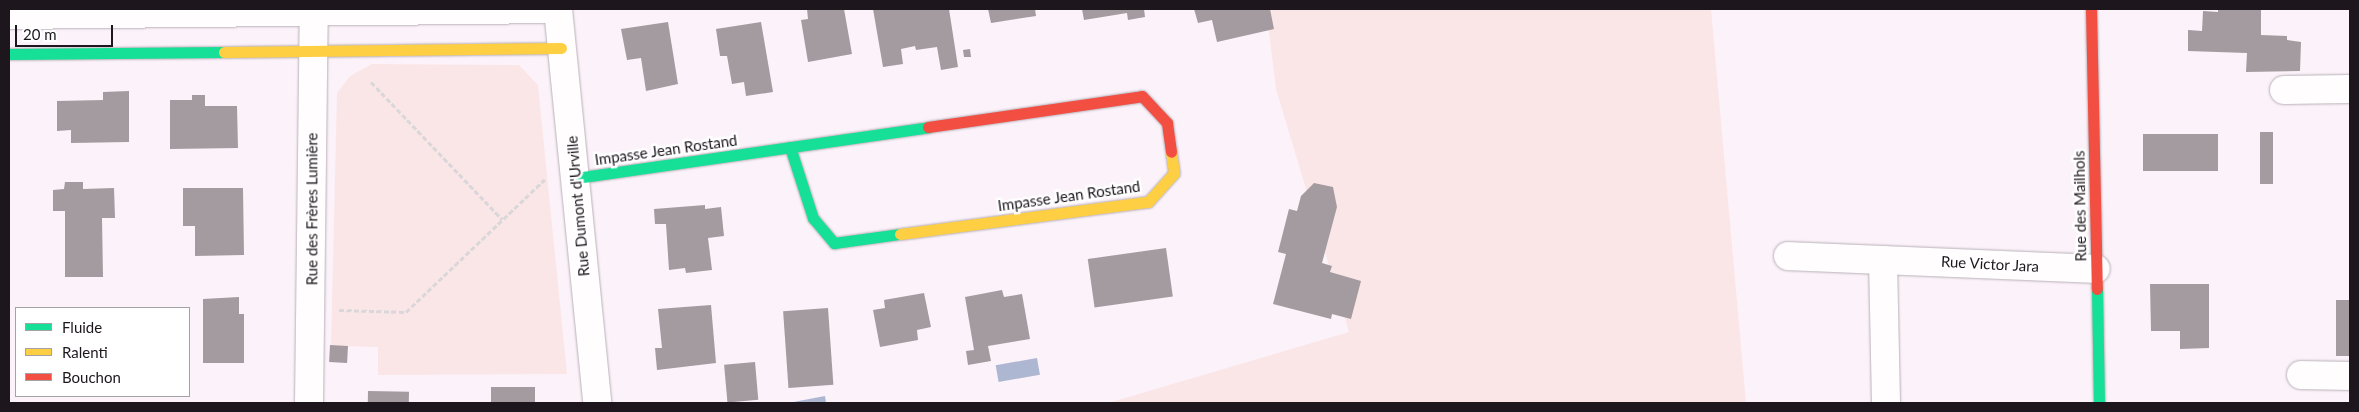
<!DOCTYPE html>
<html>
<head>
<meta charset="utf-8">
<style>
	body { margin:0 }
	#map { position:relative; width:2359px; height:412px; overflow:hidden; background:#fcf2fa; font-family:Lato,sans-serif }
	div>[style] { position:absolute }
	.green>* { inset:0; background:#fbe6e7 }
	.water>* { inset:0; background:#aeb7d1; transform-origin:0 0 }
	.building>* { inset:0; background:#a39ba0; transform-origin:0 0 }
	.path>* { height:3px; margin-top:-1.5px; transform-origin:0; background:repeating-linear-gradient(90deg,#d9d7d9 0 5px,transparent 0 7.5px) }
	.roads { filter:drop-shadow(0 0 1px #b8b1b7) drop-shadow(0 0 1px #b8b1b7) }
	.street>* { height:28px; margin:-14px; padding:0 14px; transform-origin:14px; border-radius:14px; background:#fffdfe }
	.fast>* { height:11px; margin:-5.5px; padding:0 5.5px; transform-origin:5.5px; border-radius:5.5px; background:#16e098 }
	.slow>* { height:11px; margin:-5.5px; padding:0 5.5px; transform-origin:5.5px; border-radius:5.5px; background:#ffcf43 }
	.jam>* { height:11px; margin:-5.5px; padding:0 5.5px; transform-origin:5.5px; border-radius:5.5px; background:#f24e42 }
	span { translate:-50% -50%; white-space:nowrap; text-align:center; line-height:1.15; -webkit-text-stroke:5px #fff; paint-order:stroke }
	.street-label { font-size:15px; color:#1d171d }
	.frame { position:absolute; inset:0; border:10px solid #1d171d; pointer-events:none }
	.legend { position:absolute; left:15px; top:307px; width:175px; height:90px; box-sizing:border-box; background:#fff; border:1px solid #a5a2a5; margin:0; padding:6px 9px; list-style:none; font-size:15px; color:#1d171d }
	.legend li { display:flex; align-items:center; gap:10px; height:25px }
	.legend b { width:25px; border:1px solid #a5a2a5 }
	.scale { position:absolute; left:15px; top:25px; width:98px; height:22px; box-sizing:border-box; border:2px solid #1d171d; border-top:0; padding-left:6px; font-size:15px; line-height:18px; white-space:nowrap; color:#1d171d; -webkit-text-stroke:4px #fff; paint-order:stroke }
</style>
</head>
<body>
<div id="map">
	<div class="green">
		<div style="clip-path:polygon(1266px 9px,1711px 9px,1746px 403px,1108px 403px,1349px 332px,1276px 89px)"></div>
		<div style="clip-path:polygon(372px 64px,519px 65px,538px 85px,567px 374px,378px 375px,378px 347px,331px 346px,337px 93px,350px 76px)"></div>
	</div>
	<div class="water">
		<div style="left:1037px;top:358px;width:17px;height:42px;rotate:80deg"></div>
		<div style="clip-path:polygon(825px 396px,826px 403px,788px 403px)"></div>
	</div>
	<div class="building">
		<div style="clip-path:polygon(807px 9px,844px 9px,852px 54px,808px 62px,801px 20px,808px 19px)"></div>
		<div style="clip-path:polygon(873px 9px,949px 9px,958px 67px,941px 70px,937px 47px,916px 50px,915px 46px,901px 49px,903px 64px,883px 67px)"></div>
		<div style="clip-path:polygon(988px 9px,1035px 9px,1036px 16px,991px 23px)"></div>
		<div style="clip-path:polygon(1082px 9px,1144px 9px,1145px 17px,1128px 20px,1127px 13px,1084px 20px)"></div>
		<div style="clip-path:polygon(1194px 9px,1270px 9px,1274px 29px,1217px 42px,1212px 20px,1198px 23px)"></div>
		<div style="clip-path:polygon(2218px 9px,2261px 9px,2261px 35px,2287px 36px,2287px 40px,2301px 42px,2300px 71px,2246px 72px,2247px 53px,2188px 51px,2188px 30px,2202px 31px,2203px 11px,2218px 12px)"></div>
		<div style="clip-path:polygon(668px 22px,678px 84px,646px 91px,641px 58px,627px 60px,621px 29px)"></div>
		<div style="clip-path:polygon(761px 22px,773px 92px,746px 96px,744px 82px,732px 84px,727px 56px,720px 56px,716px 29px)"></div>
		<div style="clip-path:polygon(970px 49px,971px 57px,964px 57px,963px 50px)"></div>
		<div style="clip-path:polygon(129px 91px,129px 142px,71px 143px,71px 130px,57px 131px,57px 101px,103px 100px,103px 92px)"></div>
		<div style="clip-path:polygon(192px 95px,205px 95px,205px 106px,237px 106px,238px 148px,170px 149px,170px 100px,192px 100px)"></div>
		<div style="left:2260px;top:132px;width:13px;height:52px"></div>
		<div style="left:2143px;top:134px;width:75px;height:37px"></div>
		<div style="clip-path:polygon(65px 182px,83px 182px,83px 189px,114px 188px,115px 218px,102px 218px,103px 277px,65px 277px,65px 211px,53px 211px,53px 190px,64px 189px)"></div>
		<div style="clip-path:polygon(1314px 183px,1333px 187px,1337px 207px,1322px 263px,1332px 266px,1330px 272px,1361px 281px,1351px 319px,1332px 314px,1331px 319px,1273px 304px,1286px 254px,1278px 252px,1289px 209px,1297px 211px,1301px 196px)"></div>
		<div style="clip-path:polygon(183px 188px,243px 188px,244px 255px,195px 256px,195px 226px,183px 226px)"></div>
		<div style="clip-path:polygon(705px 205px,705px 209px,721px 207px,724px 236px,708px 238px,712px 270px,686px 273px,685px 268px,669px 270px,666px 224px,655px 224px,654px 209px)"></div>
		<div style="left:1166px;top:248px;width:49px;height:79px;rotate:82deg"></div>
		<div style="clip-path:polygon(2150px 284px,2209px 284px,2209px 348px,2180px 349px,2180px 331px,2151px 331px)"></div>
		<div style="clip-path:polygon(1002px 290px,1004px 297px,1022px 294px,1030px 339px,988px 346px,991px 361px,968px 365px,966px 351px,974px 350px,965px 297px)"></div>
		<div style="clip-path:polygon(924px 293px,931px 327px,917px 330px,918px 340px,880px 347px,873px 310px,885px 308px,884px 300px)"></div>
		<div style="clip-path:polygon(239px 297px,239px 314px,244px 314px,244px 363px,203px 363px,203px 299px)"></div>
		<div style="left:2336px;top:300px;width:14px;height:56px"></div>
		<div style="clip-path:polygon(711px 305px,716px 363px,657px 370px,655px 348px,662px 348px,658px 309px)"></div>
		<div style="left:828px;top:308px;width:77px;height:45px;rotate:86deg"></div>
		<div style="left:330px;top:345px;width:18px;height:17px;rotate:3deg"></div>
		<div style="left:755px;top:362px;width:38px;height:31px;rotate:85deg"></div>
		<div style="left:535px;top:387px;width:16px;height:44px;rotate:90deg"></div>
		<div style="left:368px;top:391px;width:41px;height:12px;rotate:1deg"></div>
	</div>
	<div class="path">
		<div style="left:371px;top:82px;width:190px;rotate:46.3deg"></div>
		<div style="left:339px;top:310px;width:67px;rotate:1.7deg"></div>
		<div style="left:406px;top:312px;width:192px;rotate:-43.7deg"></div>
	</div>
	<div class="roads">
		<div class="street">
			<div style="left:558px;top:9px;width:396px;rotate:84.3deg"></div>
			<div style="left:9px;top:15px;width:549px;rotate:-0.63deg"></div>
			<div style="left:2284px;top:90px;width:66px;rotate:-0.9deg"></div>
			<div style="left:1788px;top:256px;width:308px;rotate:2.4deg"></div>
			<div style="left:1883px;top:260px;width:143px;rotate:88.8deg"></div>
			<div style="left:2301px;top:375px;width:49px;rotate:1.2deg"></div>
			<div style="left:309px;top:403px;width:394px;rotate:-89.3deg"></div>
		</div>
		<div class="fast">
			<div style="left:9px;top:54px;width:215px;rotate:-0.5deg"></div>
			<div style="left:790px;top:147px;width:75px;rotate:72.1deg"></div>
			<div style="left:813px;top:218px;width:33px;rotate:50deg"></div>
			<div style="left:834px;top:243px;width:67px;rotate:-7.8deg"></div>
			<div style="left:576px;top:178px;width:356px;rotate:-8.2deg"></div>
			<div style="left:2097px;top:289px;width:114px;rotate:89deg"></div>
		</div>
		<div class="slow">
			<div style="left:224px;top:52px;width:337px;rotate:-0.7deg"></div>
			<div style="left:900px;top:234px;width:250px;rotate:-7.4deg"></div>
			<div style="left:1148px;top:202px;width:39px;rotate:-48deg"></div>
			<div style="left:1174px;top:173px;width:21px;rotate:-98deg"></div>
		</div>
		<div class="jam">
			<div style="left:2091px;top:9px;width:280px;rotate:88.8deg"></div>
			<div style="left:928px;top:127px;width:216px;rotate:-8.2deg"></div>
			<div style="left:1142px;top:96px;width:37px;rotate:47deg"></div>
			<div style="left:1167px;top:123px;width:29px;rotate:82deg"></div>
		</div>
	</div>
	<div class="street-label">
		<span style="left:666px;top:150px;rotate:-8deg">Impasse Jean Rostand</span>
		<span style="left:1069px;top:196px;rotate:-8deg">Impasse Jean Rostand</span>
		<span style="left:578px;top:206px;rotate:-95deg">Rue Dumont d'Urville</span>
		<span style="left:2080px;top:206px;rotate:-91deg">Rue des Mailhols</span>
		<span style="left:312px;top:209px;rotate:-90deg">Rue des Frères Lumière</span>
		<span style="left:1990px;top:264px;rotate:3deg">Rue Victor Jara</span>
	</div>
	<div class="frame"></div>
	<ul class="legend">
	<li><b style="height:6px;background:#16e098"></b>Fluide</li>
	<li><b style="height:6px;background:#ffcf43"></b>Ralenti</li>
	<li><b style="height:6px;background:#f24e42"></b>Bouchon</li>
	</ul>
	<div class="scale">20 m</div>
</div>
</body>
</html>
